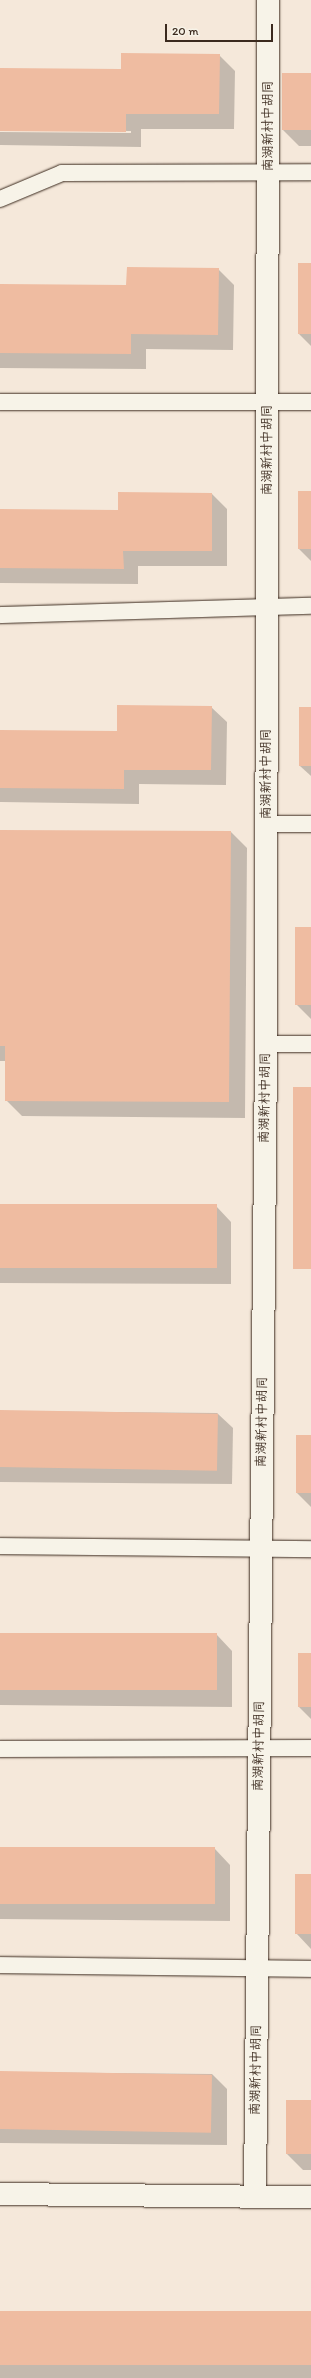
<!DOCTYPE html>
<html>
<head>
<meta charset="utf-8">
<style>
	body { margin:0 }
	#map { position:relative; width:311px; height:2378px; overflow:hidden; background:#f5e8da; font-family:Itim,"LXGW WenKai TC",sans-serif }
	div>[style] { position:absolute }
	.shadow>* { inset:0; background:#0003; transform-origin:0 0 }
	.building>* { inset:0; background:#efbca1; transform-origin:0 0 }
	.roads { filter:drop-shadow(0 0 1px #3b2a1e) drop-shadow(0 0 1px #3b2a1e) }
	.service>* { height:16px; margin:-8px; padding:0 8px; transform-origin:8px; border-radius:8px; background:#f7f3e8 }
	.minor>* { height:22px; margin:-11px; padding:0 11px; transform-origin:11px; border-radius:11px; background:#f7f3e8 }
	span { translate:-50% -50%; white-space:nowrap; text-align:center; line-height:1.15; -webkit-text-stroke:3px #f7f3e8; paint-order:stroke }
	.street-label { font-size:13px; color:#3b2a1e }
	.scale { position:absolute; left:165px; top:24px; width:108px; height:18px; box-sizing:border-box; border:2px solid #3b2a1e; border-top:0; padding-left:5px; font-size:12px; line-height:14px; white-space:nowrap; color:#3b2a1e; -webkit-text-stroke:3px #f7f3e8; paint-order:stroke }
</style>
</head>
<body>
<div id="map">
	<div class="shadow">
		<div style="clip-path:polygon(evenodd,219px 55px,235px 71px,234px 129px,141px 129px,141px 147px,0 145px,0 69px,121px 70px,219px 55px,0 130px,131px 131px,131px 133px,0 132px,0 130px)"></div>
		<div style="clip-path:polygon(311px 74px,311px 146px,299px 146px,283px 130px)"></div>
		<div style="clip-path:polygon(311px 264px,311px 346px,299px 334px)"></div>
		<div style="clip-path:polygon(218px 269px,234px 285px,233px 350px,146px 349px,146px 369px,0 368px,0 285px,127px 286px)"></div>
		<div style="clip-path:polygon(311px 492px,311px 561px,299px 549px)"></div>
		<div style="clip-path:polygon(119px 493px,212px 494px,227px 509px,227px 566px,138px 566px,138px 584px,0 583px,0 510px,119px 511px)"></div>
		<div style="clip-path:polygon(211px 707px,227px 722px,226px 785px,139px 784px,139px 804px,0 802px,0 731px,118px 732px)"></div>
		<div style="clip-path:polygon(311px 708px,311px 776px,300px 766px)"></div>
		<div style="clip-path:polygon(0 831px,231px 832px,247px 848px,245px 1118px,22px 1116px,6px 1100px,6px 1061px,0 1061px)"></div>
		<div style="clip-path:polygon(311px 928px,311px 1019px,296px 1004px)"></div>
		<div style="left:294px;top:1088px;width:17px;height:181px"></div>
		<div style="clip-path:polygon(0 1205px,216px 1206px,231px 1222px,231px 1284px,0 1283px)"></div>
		<div style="clip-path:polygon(0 1411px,217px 1413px,233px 1428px,232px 1484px,0 1482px)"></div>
		<div style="clip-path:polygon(311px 1436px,311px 1507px,297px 1493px)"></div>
		<div style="clip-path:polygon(0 1634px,217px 1635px,232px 1651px,232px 1707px,0 1705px)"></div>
		<div style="clip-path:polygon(311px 1654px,311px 1719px,298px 1706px)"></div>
		<div style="clip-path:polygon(0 1848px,215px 1849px,230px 1865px,230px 1921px,0 1919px)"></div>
		<div style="clip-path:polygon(311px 1875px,311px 1949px,296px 1933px)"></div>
		<div style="clip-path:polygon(0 2072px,212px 2074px,227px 2089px,227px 2145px,0 2143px)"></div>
		<div style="clip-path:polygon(311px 2101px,311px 2170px,303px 2170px,287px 2154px)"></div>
		<div style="left:0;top:2312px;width:311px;height:66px"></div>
	</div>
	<div class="building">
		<div style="clip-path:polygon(121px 53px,220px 54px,219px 114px,126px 114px,126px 132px,0 131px,0 68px,121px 69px)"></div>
		<div style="left:282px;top:73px;width:29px;height:57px"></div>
		<div style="left:298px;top:263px;width:13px;height:71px"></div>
		<div style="clip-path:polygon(127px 267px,219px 268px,218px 335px,131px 334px,131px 354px,0 353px,0 284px,126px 285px)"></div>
		<div style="left:298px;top:491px;width:13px;height:58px"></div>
		<div style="clip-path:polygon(118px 492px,212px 493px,212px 551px,123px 551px,124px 569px,0 568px,0 509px,118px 510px)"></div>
		<div style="clip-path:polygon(117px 705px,212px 706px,211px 770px,124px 770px,124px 789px,0 788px,0 730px,117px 731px)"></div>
		<div style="left:299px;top:707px;width:12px;height:59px"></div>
		<div style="clip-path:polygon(0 830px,231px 831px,229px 1102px,5px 1101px,5px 1046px,0 1046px)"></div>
		<div style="left:295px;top:927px;width:16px;height:78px"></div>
		<div style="left:293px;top:1087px;width:18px;height:182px"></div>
		<div style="left:0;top:1204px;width:217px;height:64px"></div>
		<div style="left:0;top:1410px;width:218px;height:57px;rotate:1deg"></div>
		<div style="left:296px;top:1435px;width:15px;height:58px"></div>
		<div style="left:0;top:1633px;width:217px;height:57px"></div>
		<div style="left:298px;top:1653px;width:13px;height:54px"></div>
		<div style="left:0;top:1847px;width:215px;height:57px"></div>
		<div style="left:295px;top:1874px;width:16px;height:60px"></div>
		<div style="left:0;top:2071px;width:212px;height:58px;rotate:1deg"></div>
		<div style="left:286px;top:2100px;width:25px;height:54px"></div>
		<div style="left:0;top:2311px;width:311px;height:54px"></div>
	</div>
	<div class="roads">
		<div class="service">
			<div style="left:0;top:199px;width:67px;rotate:-22.8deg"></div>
			<div style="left:62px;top:173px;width:249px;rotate:-0.2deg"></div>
			<div style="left:0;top:402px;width:311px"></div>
			<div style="left:0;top:615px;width:311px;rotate:-1.7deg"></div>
			<div style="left:266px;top:824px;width:45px"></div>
			<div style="left:266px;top:1044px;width:45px"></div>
			<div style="left:0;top:1546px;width:311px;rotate:0.6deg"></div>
			<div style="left:0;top:1749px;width:311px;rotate:-0.2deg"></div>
			<div style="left:0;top:1965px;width:311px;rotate:0.7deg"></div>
		</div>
		<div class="minor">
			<div style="left:0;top:2194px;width:311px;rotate:0.6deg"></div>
			<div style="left:255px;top:2197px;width:1153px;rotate:-89.45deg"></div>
			<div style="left:266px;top:1044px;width:1044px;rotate:-89.89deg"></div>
		</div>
	</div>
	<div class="street-label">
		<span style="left:268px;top:126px;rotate:-90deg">南湖新村中胡同</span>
		<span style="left:267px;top:450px;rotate:-90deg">南湖新村中胡同</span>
		<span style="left:266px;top:774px;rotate:-90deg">南湖新村中胡同</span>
		<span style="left:265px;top:1098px;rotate:-89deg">南湖新村中胡同</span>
		<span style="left:262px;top:1422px;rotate:-89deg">南湖新村中胡同</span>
		<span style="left:259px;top:1746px;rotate:-89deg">南湖新村中胡同</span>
		<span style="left:256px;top:2070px;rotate:-89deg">南湖新村中胡同</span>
	</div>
	<div class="scale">20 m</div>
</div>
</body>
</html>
